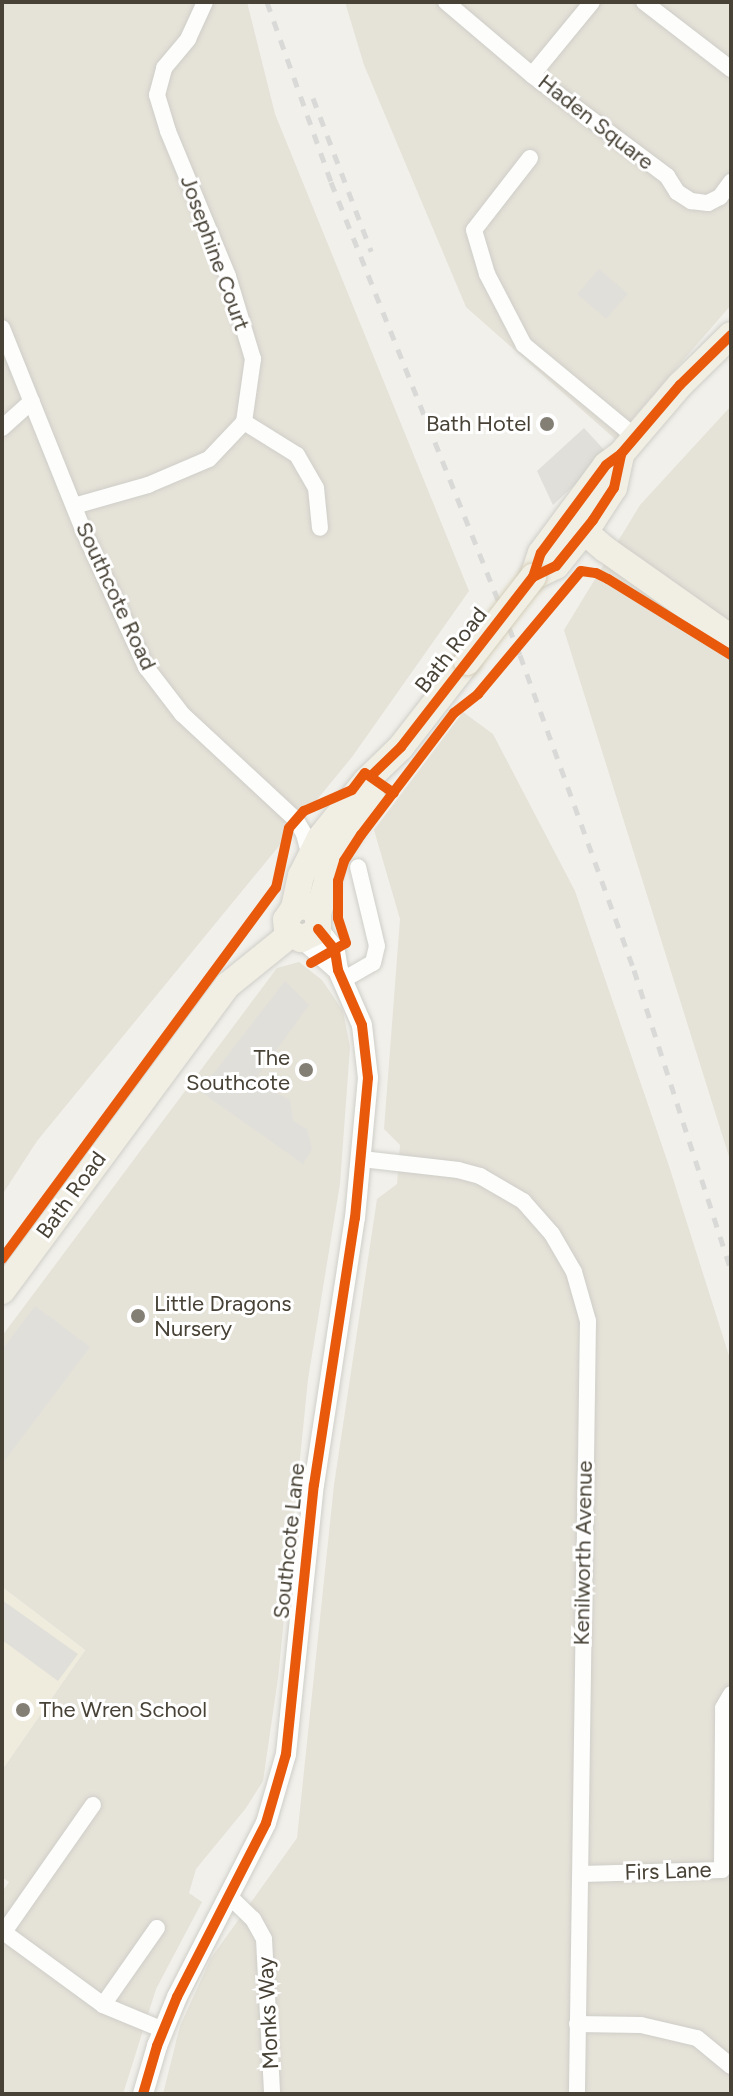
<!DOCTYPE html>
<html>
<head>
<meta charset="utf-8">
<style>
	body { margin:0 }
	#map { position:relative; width:733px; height:2096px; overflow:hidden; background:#f1f0eb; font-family:Figtree,sans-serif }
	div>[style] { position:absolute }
	.residential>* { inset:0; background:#e5e2d8 }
	.education>* { inset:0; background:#efecdd }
	.parking>* { inset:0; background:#e0dfda; transform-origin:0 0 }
	.roads { filter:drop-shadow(0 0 2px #cfcec8) drop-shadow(0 0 2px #cfcec8) }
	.minor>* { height:16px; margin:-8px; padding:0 8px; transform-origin:8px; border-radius:8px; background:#fdfdfc }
	.tertiary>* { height:20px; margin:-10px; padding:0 10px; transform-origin:10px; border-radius:10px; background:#fdfdfc }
	.primary>* { height:26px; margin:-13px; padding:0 13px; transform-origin:13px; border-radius:13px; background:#f1eee4 }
	.rail>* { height:5px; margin-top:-2.5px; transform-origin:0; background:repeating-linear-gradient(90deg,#d9d9d8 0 10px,transparent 0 20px) }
	.bridges { filter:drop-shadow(0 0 2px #d4ceb8) drop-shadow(0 0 2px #d4ceb8) }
	.primary-bridge>* { height:26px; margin:-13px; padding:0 13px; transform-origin:13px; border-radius:13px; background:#f1eee4 }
	.cycleway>* { height:10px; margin:-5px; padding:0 5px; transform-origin:5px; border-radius:5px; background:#e8590c }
	.dots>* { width:22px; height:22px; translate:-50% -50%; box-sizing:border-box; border:4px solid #fff; border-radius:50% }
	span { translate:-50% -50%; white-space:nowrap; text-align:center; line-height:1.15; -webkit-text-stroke:6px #fff; paint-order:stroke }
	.street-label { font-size:22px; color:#484236 }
	.poi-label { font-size:22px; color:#484236 }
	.right { translate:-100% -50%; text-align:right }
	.left { translate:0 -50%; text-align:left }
	.frame { position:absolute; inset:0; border:4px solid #484236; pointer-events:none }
</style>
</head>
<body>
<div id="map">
	<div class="residential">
		<div style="clip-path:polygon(2px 2px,247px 2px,275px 114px,469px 591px,352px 757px,37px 1141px,2px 1195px)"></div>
		<div style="clip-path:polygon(345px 2px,731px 2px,731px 305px,615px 439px,466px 307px,364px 65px)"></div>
		<div style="clip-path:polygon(731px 406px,731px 1163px,564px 630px,640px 505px)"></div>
		<div style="clip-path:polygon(463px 712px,493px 734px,575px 891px,669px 1166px,731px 1362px,731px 2094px,163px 2094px,180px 2026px,211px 1958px,297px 1838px,334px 1485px,377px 1199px,397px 1184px,400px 1145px,384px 1129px,400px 919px,374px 830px)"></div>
		<div style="clip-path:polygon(299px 962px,322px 980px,343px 1011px,350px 1047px,340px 1184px,308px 1379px,278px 1678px,263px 1781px,246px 1808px,196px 1869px,189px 1893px,202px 1902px,156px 1989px,123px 2094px,2px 2094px,2px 1892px,9px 1882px,2px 1877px,2px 1770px,85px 1650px,2px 1587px,2px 1336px,277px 968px)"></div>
	</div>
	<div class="education">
		<div style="clip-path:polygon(2px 1587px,85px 1650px,2px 1770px)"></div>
	</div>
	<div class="parking">
		<div style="left:599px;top:269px;width:38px;height:33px;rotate:41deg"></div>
		<div style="clip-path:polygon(584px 428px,608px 454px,553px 505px,537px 471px)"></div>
		<div style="clip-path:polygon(285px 981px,309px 1005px,254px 1081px,290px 1100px,293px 1121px,307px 1129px,312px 1149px,303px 1164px,200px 1091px)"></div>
		<div style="clip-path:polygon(35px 1306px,90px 1347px,2px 1464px,2px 1350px)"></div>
		<div style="clip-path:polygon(2px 1600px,78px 1654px,58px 1681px,2px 1640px)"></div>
	</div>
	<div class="roads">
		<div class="minor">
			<div style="left:446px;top:2px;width:113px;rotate:40.3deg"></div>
			<div style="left:592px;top:2px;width:94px;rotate:129.4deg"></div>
			<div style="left:532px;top:75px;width:169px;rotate:36.8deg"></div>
			<div style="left:667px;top:176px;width:19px;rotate:58deg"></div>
			<div style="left:677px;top:192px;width:17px;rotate:33deg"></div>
			<div style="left:691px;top:201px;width:17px;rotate:7deg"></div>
			<div style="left:708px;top:203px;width:13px;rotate:-27deg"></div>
			<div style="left:720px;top:197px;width:19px;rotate:-54deg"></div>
			<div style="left:644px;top:2px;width:110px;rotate:37.6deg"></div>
			<div style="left:530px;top:158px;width:91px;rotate:127.9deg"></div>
			<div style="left:474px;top:230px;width:46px;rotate:73.5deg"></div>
			<div style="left:487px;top:274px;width:80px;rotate:62.5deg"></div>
			<div style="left:524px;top:345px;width:143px;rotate:39.6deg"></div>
			<div style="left:2px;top:328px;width:220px;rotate:68.1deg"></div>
			<div style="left:84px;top:532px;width:149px;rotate:65.3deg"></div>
			<div style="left:146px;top:667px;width:59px;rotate:52.5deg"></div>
			<div style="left:182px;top:714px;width:156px;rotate:42.9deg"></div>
			<div style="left:296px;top:820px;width:16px;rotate:60deg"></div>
			<div style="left:304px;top:834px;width:23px;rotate:75deg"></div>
			<div style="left:244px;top:422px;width:62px;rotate:31.9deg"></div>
			<div style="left:297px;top:455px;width:38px;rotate:60deg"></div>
			<div style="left:316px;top:488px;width:40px;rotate:84.3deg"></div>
			<div style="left:2px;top:428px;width:40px;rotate:-42deg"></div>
			<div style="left:74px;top:506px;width:77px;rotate:-15.8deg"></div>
			<div style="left:148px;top:485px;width:66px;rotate:-23.1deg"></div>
			<div style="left:209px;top:459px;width:51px;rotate:-46.6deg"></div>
			<div style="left:244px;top:422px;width:64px;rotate:-81.9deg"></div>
			<div style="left:253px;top:359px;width:87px;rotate:-106.8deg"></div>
			<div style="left:228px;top:276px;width:157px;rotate:-112.5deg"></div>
			<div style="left:168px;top:131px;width:38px;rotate:-107deg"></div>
			<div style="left:157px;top:95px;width:28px;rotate:-75deg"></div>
			<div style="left:164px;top:68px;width:38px;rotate:-50deg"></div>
			<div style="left:188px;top:39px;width:41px;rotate:-65.3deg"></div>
			<div style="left:343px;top:980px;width:34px;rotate:-30deg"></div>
			<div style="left:373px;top:963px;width:17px;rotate:-77deg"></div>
			<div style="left:377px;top:946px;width:81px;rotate:-103.5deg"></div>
			<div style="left:362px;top:1159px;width:97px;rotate:6.5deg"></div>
			<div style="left:458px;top:1170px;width:23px;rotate:15deg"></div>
			<div style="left:480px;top:1176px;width:50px;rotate:30.2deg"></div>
			<div style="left:523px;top:1201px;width:44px;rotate:48.7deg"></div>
			<div style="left:552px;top:1234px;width:44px;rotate:59.9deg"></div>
			<div style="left:574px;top:1272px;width:51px;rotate:74.1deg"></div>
			<div style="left:588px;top:1321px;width:773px;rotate:90.82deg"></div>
			<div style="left:581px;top:1874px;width:141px;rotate:-1.6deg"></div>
			<div style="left:722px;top:1870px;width:162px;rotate:-89.6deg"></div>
			<div style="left:723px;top:1708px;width:16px;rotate:-60deg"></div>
			<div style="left:230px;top:1897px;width:32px;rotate:44deg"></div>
			<div style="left:253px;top:1919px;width:23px;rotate:61deg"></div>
			<div style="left:264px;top:1939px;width:155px;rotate:87deg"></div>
			<div style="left:2px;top:1931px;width:125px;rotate:36.2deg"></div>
			<div style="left:103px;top:2005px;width:65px;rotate:22.6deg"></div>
			<div style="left:4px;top:1932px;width:155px;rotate:-55deg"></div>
			<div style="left:103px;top:2005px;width:94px;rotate:-55deg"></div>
			<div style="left:577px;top:2024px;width:64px;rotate:0.9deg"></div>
			<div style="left:641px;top:2025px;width:57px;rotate:13.1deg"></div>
			<div style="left:697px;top:2038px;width:44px;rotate:39.5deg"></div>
		</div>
		<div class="tertiary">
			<div style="left:303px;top:939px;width:47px;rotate:41.5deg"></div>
			<div style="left:143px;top:2094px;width:50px;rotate:-73.7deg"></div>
			<div style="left:157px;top:2046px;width:53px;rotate:-67.8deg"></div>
			<div style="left:177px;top:1997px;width:195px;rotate:-62.9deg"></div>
			<div style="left:266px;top:1823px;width:72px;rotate:-73.8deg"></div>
			<div style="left:286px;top:1754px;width:270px;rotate:-84.1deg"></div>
			<div style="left:314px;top:1485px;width:270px;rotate:-81.3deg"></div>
			<div style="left:355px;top:1218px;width:141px;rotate:-84.7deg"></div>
			<div style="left:368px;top:1078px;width:53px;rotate:-96.5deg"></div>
			<div style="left:362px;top:1025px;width:60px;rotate:-113.6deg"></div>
			<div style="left:338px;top:970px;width:20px;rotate:-99deg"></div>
			<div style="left:335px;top:950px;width:27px;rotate:-129deg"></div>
		</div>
		<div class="primary">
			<div style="left:574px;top:512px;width:21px;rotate:62deg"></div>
			<div style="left:584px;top:531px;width:28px;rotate:41deg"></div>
			<div style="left:605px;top:549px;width:154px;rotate:35.2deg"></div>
			<div style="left:533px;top:577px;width:25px;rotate:-72deg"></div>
			<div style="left:541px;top:553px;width:109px;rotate:-53.5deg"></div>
			<div style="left:606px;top:465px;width:19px;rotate:-36deg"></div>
			<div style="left:621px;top:454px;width:91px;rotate:-49.5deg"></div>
			<div style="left:680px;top:385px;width:71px;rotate:-44.4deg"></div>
			<div style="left:533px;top:577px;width:25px;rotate:-26deg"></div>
			<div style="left:556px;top:566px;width:59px;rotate:-51.2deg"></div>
			<div style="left:593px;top:520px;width:38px;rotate:-57deg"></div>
			<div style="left:614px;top:488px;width:35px;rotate:-78deg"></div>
			<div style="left:294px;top:908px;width:33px;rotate:-78deg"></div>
			<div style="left:301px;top:876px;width:42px;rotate:-63.4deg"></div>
			<div style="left:320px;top:838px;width:73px;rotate:-51.1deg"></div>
			<div style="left:366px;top:781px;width:49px;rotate:-44.2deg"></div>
			<div style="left:401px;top:747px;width:108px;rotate:-52.2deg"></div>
			<div style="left:318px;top:914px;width:13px;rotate:-141deg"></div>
			<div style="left:308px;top:906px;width:14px;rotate:172deg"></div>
			<div style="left:294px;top:908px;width:14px;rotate:124deg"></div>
			<div style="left:286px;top:920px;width:10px;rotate:84deg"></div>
			<div style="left:287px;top:930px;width:17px;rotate:33deg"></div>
			<div style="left:301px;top:939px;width:19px;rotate:-25deg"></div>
			<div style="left:318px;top:931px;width:17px;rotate:-90deg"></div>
			<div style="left:318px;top:914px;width:57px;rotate:-74.7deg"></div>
			<div style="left:333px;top:859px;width:73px;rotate:-57.8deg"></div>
			<div style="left:2px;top:1291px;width:380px;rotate:-53.6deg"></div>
			<div style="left:228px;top:985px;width:81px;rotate:-39deg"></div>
		</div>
	</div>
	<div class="rail">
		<div style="left:267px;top:2px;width:191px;rotate:70.4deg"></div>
		<div style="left:331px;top:182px;width:509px;rotate:68.22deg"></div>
		<div style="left:520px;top:655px;width:335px;rotate:70.1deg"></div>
		<div style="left:634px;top:970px;width:315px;rotate:72.1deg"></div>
		<div style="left:313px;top:98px;width:164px;rotate:69.2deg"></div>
	</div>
	<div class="bridges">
		<div class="primary-bridge">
			<div style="left:467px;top:662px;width:108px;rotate:-52.2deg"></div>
		</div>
	</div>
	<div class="cycleway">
		<div style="left:533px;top:577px;width:25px;rotate:-26deg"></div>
		<div style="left:556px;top:566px;width:59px;rotate:-51.2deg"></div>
		<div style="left:593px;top:520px;width:38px;rotate:-57deg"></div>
		<div style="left:614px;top:488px;width:35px;rotate:-78deg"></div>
		<div style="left:371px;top:776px;width:42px;rotate:-44deg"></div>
		<div style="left:401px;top:747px;width:215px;rotate:-52.2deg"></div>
		<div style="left:533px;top:577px;width:25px;rotate:-72deg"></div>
		<div style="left:541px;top:553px;width:109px;rotate:-53.5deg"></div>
		<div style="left:606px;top:465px;width:19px;rotate:-36deg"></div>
		<div style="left:621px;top:454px;width:91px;rotate:-49.5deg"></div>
		<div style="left:680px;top:385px;width:71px;rotate:-44.4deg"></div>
		<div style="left:311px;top:963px;width:40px;rotate:-29.7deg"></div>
		<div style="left:346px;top:943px;width:26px;rotate:-108deg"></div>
		<div style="left:338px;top:918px;width:37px;rotate:-90deg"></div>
		<div style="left:338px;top:881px;width:21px;rotate:-73deg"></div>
		<div style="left:344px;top:861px;width:31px;rotate:-57deg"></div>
		<div style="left:361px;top:835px;width:153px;rotate:-52.7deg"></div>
		<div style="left:454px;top:713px;width:31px;rotate:-38deg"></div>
		<div style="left:478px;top:694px;width:160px;rotate:-50.1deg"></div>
		<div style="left:581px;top:571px;width:15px;rotate:8deg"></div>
		<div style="left:596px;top:573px;width:13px;rotate:27deg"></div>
		<div style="left:608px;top:579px;width:145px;rotate:31.7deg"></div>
		<div style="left:2px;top:1259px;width:461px;rotate:-53.6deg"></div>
		<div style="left:276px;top:888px;width:61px;rotate:-77.8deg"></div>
		<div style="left:289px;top:828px;width:23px;rotate:-49deg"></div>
		<div style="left:304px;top:811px;width:52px;rotate:-23.6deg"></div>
		<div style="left:352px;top:790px;width:21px;rotate:-53deg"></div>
		<div style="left:365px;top:773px;width:35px;rotate:35deg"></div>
		<div style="left:143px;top:2094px;width:50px;rotate:-73.7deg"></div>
		<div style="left:157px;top:2046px;width:53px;rotate:-67.8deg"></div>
		<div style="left:177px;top:1997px;width:195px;rotate:-62.9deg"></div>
		<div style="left:266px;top:1823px;width:72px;rotate:-73.8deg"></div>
		<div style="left:286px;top:1754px;width:270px;rotate:-84.1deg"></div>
		<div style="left:314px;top:1485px;width:270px;rotate:-81.3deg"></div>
		<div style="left:355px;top:1218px;width:141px;rotate:-84.7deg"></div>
		<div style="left:368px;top:1078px;width:53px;rotate:-96.5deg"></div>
		<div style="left:362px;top:1025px;width:60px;rotate:-113.6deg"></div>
		<div style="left:338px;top:970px;width:20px;rotate:-99deg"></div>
		<div style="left:335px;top:950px;width:27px;rotate:-129deg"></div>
	</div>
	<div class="dots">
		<div style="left:547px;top:424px;background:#837f75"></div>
		<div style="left:306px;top:1070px;background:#837f75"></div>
		<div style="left:138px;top:1316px;background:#837f75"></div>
		<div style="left:23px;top:1710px;background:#837f75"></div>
	</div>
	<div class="street-label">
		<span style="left:596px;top:122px;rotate:38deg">Haden Square</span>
		<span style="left:215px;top:253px;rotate:70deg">Josephine Court</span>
		<span style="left:116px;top:596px;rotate:65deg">Southcote Road</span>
		<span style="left:451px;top:650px;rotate:-52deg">Bath Road</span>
		<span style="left:71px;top:1195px;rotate:-54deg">Bath Road</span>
		<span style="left:289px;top:1541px;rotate:-84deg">Southcote Lane</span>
		<span style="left:583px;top:1553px;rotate:-89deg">Kenilworth Avenue</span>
		<span style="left:668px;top:1871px;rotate:-2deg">Firs Lane</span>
		<span style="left:268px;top:2013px;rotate:-93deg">Monks Way</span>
	</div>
	<div class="poi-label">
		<span class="right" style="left:531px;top:424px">Bath Hotel</span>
		<span class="right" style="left:290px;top:1070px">The<br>Southcote</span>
		<span class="left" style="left:154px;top:1316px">Little Dragons<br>Nursery</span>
		<span class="left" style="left:39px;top:1710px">The Wren School</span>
	</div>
	<div class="frame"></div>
</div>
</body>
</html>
